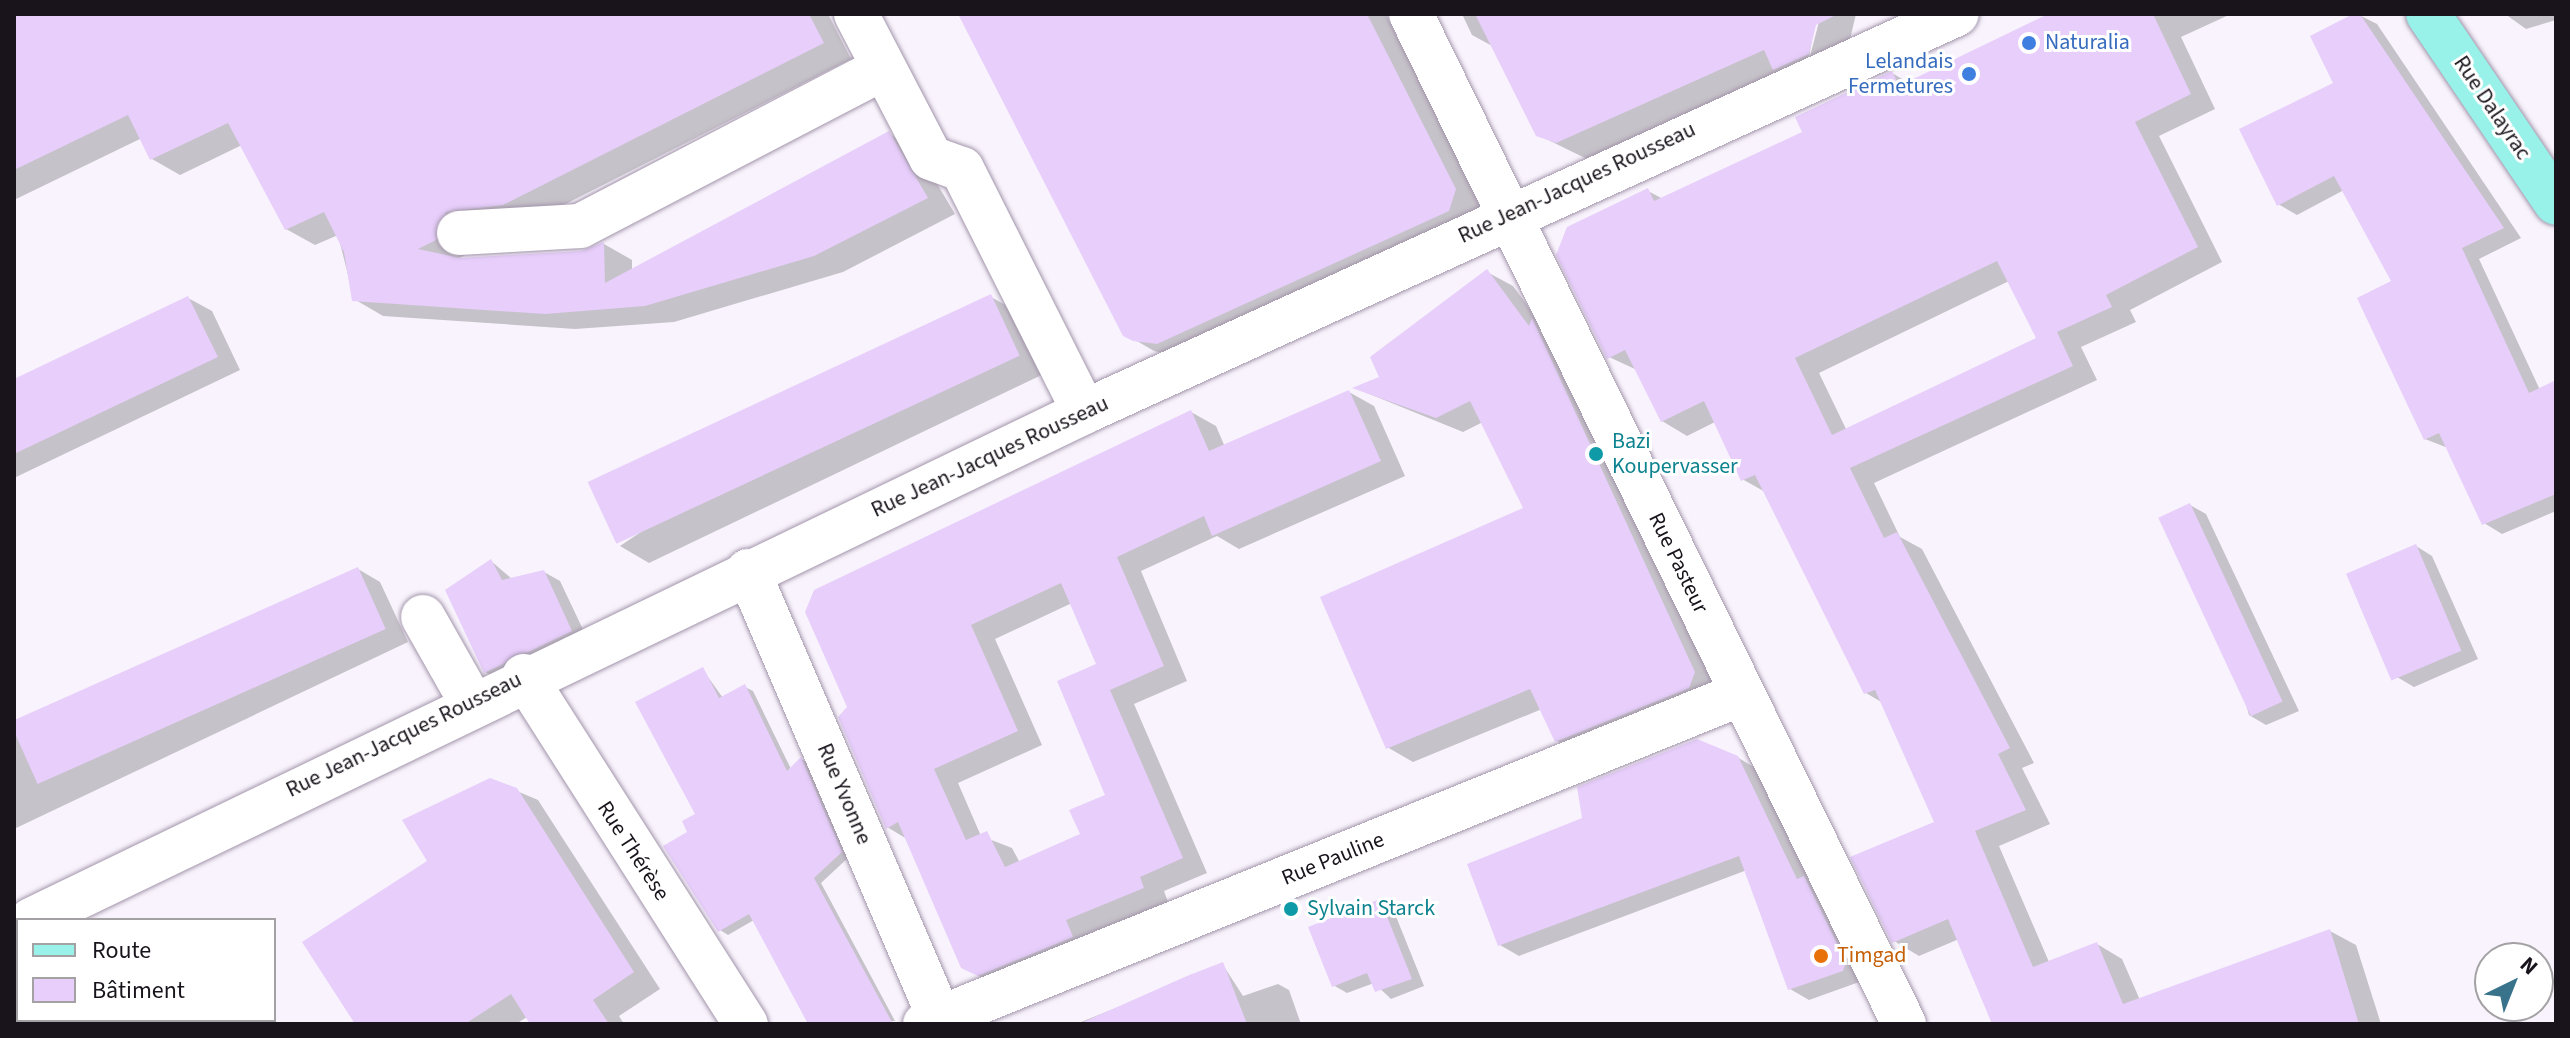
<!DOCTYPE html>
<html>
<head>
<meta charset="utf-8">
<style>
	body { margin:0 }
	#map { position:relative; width:2570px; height:1038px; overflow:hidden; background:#f8f3fc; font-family:"Source Sans 3",sans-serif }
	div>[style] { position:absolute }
	.shadow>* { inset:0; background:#0003 }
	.building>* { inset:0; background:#e7cefb; transform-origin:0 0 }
	.roads { filter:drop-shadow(0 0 2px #a295ab) drop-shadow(0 0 2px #a295ab) }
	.minor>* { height:44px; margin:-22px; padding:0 22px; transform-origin:22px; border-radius:22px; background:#fff }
	.major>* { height:44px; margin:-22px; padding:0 22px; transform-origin:22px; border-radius:22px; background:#99f2e9 }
	.dots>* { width:22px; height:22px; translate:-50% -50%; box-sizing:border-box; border:4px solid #fff; border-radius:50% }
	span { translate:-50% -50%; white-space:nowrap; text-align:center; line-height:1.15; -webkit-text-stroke:6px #fff; paint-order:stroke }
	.shop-label { font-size:22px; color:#366cbe }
	.left { translate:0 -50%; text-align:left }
	.right { translate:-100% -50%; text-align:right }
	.street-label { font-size:22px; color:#19141c }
	.culture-label { font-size:22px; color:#0d838f }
	.food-label { font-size:22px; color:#c56008 }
	.frame { position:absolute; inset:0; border:16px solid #19141c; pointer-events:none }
	.legend { position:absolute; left:16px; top:918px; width:260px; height:104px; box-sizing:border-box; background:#fff; border:2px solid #a3a1a4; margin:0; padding:10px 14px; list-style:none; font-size:24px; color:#19141c }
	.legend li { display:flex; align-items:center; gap:16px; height:40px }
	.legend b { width:40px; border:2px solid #a3a1a4 }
	.north { position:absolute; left:2474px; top:942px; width:80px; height:80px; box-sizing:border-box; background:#fff; border:2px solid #a3a1a4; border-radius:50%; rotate:43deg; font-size:22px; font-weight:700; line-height:32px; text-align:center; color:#19141c }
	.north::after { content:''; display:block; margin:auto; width:28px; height:36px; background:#38738b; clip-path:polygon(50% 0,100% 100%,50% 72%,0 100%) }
</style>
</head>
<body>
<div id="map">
	<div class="shadow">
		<div style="clip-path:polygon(14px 14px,828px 14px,851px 59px,532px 221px,474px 227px,464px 256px,454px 260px,582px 253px,604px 244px,632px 260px,632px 271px,889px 134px,917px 150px,955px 214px,843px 272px,674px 322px,575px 329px,383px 316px,354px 299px,338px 235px,315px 245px,286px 229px,242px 145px,180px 175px,152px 159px,142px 138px,14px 200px)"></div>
		<div style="clip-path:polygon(960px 14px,1386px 14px,1484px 207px,1187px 359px,1154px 351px,1125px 334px)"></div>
		<div style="clip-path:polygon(1462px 14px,1816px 14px,1808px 64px,1821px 14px,1856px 14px,1842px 73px,1591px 161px,1538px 135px,1494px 47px,1472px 35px)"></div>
		<div style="clip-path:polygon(evenodd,2053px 14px,2231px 14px,2181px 37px,2215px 109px,2159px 136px,2222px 262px,2130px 310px,2136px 322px,2081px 347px,2097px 380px,1874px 483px,1900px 537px,1922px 549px,2034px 763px,2022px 768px,2050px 824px,1999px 846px,2049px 962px,2097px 944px,2122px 959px,2140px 1000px,2330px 931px,2356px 945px,2381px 1024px,1997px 1024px,1959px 939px,1919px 956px,1894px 941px,1937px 823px,1883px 703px,1866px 693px,1767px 493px,1742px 479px,1715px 422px,1687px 436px,1662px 421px,1637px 370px,1609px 357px,1648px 191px,1663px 199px,1804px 133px,1892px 73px,1909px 83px,2053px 14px,2009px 281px,2039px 339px,1847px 431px,1819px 373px,2009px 281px)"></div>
		<div style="clip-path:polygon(2357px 14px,2377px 24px,2521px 238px,2479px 259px,2540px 390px,2556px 382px,2556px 511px,2502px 534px,2484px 523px,2448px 448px,2425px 439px,2394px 282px,2344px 190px,2297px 215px,2278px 204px,2335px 84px)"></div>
		<div style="clip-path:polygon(2505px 14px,2556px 14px,2556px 20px,2526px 29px)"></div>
		<div style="clip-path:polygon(1487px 272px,1513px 286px,1543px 327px,1720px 687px,1583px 756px,1557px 741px,1542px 709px,1413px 762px,1387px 747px,1526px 509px,1483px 422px,1463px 432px,1357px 389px,1381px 378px)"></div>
		<div style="clip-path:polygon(991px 297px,1020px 313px,1048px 372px,649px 563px,620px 546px)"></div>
		<div style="clip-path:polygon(188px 298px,212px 311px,240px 370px,14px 478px,14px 381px)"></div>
		<div style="clip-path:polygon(evenodd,1349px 392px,1374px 406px,1405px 476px,1239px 549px,1217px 536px,1141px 571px,1187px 681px,1134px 704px,1207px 873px,1164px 891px,1168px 902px,989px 982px,963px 967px,907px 839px,887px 827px,840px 717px,1191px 412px,1216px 426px,1225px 447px,1349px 392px,1072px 603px,1099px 665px,1107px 796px,1082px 835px,1020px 863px,1012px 848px,981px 836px,958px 783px,1042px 745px,995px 639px,1072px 603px)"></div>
		<div style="clip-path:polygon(2190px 505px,2206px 514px,2299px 711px,2266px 725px,2249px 715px)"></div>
		<div style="clip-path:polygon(2416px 546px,2432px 556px,2478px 659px,2414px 687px,2397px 677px)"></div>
		<div style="clip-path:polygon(491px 561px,512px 579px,544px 572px,560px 581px,588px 640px,502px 681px,485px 672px)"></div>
		<div style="clip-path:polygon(358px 569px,380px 582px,408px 642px,14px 829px,14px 733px)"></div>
		<div style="clip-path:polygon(703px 670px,723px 698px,745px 687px,753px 691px,791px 769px,801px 759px,808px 763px,849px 857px,821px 883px,895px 1021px,811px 1024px,754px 920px,728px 935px,720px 930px,690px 833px,698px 815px)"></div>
		<div style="clip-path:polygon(1737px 757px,1757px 769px,1862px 981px,1809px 1000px,1790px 989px,1747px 870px,1519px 956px,1500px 945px)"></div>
		<div style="clip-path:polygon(491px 780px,538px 800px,660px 989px,619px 1016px,624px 1024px,532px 1024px,527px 1017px,516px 1024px,357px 1024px,430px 861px)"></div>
		<div style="clip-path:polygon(1380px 901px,1393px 909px,1424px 986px,1391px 999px,1374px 983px,1347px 993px,1333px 985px)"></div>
		<div style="clip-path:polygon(1223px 965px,1243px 996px,1278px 984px,1289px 990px,1301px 1024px,1076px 1024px)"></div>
	</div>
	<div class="building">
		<div style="clip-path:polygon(14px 14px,809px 14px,824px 43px,503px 205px,446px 212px,436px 240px,418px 249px,460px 258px,581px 251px,604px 242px,605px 283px,889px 131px,928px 198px,814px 256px,645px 306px,545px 314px,352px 301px,344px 252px,324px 212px,285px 230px,228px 123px,150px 160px,128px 115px,14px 170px)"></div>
		<div style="clip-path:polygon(958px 14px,1367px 14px,1456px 189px,1449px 211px,1157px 344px,1133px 341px,1123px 336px)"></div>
		<div style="clip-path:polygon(1475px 14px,1838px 14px,1816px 25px,1809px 54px,1773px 70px,1764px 50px,1556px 143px,1536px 136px)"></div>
		<div style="clip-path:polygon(evenodd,2048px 14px,2153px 14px,2191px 94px,2135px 122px,2198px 247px,2106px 295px,2112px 307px,2057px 332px,2073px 366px,1850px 468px,1884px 538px,1897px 532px,2010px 748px,1998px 754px,2026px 810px,1975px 831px,2033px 967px,2097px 942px,2123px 1004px,2330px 929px,2359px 1024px,1992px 1024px,1948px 919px,1892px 943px,1850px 857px,1934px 822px,1875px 690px,1864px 694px,1755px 475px,1741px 481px,1704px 401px,1661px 422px,1625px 350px,1607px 359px,1556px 255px,1567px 227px,1648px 188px,1654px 201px,1802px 132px,1795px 117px,1892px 71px,1899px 86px,2048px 14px,1997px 261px,2036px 338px,1832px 435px,1795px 358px,1997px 261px)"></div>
		<div style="clip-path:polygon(2353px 14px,2360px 14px,2504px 228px,2462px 248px,2529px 393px,2556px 380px,2556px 494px,2482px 525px,2439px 433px,2424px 440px,2357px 298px,2391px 281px,2334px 176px,2277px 206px,2239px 129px,2333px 83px,2310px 36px)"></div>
		<div style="clip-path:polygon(1487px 269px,1529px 326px,1532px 318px,1695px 672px,1689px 688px,1555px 742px,1530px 689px,1386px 749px,1320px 597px,1523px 508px,1470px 401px,1436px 418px,1352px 388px,1379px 377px,1370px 357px)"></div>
		<div style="left:991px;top:294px;width:68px;height:445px;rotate:65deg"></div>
		<div style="clip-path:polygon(188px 296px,218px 357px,14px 454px,14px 379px)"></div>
		<div style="clip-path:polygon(evenodd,1349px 390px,1381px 461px,1212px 536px,1204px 516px,1117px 557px,1164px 666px,1110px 690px,1183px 858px,1140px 877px,1144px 888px,1066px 920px,1073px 937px,978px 976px,961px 968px,898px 822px,886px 829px,838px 717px,847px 707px,805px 612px,814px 590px,1191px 410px,1209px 451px,1349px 390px,1061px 583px,1096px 664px,1057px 681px,1105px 795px,1069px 810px,1080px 834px,1005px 867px,987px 831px,966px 840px,934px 769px,1018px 731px,971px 625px,1061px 583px)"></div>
		<div style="left:2190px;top:503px;width:219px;height:35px;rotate:65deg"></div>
		<div style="left:2416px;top:544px;width:116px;height:76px;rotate:67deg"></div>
		<div style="clip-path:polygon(491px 559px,502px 580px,544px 570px,572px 631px,484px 673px,445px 590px)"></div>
		<div style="left:358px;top:567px;width:68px;height:381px;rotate:66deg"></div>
		<div style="clip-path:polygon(703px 667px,719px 698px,745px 684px,787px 771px,801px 757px,842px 852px,814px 878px,893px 1024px,808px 1024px,749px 914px,718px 932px,663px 846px,687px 832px,682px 821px,695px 814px,635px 702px)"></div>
		<div style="clip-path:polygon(1697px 739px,1738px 756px,1797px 879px,1804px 876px,1846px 962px,1843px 971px,1788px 990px,1739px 856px,1498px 946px,1467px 864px,1582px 818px,1577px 787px)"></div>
		<div style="clip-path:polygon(490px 778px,517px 788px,634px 972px,593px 1000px,609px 1024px,530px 1024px,511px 994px,465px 1024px,355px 1024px,302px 942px,427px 861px,402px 820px)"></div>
		<div style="clip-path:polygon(1380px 899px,1412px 979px,1375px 992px,1367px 973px,1332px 987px,1308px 927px)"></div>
		<div style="clip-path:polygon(1223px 962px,1247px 1024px,1079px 1024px,1187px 976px)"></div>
	</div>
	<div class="roads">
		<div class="minor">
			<div style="left:856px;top:14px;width:162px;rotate:62.5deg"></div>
			<div style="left:931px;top:158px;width:33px;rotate:20deg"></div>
			<div style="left:962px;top:169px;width:272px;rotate:63.3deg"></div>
			<div style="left:1411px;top:14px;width:1124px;rotate:63.98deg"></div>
			<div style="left:459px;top:233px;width:121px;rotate:-3.3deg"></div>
			<div style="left:580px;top:226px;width:342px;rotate:-27.5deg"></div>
			<div style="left:748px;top:571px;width:486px;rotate:66.8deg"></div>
			<div style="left:423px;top:617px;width:98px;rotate:60.5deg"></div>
			<div style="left:524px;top:676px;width:413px;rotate:57.5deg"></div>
			<div style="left:31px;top:920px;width:1169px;rotate:-25.75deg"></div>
			<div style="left:1084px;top:412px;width:959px;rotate:-24.51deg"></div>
			<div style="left:925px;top:1024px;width:880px;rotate:-22.02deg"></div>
		</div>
		<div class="major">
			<div style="left:2428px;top:14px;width:228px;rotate:55.9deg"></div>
		</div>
	</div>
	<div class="dots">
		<div style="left:2029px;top:43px;background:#3f7fe0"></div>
		<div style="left:1969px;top:74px;background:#3f7fe0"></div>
		<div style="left:1596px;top:454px;background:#0f9aa8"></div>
		<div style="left:1291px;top:909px;background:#0f9aa8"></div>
		<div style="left:1821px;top:956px;background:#e8710a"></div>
	</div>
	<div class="shop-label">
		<span class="left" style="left:2045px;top:43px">Naturalia</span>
		<span class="right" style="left:1953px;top:74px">Lelandais<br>Fermetures</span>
	</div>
	<div class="street-label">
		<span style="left:2492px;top:108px;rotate:56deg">Rue Dalayrac</span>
		<span style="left:1577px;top:183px;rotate:-25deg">Rue Jean-Jacques Rousseau</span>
		<span style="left:990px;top:457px;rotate:-25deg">Rue Jean-Jacques Rousseau</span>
		<span style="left:1678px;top:563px;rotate:64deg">Rue Pasteur</span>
		<span style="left:404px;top:735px;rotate:-26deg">Rue Jean-Jacques Rousseau</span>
		<span style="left:844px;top:794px;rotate:67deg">Rue Yvonne</span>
		<span style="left:633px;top:851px;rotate:57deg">Rue Thérèse</span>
		<span style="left:1333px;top:859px;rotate:-22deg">Rue Pauline</span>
	</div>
	<div class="culture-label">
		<span class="left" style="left:1612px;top:454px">Bazi<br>Koupervasser</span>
		<span class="left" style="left:1307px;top:909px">Sylvain Starck</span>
	</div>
	<div class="food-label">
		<span class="left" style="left:1837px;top:956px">Timgad</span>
	</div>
	<div class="frame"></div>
	<ul class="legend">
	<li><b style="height:10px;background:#99f2e9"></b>Route</li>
	<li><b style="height:22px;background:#e7cefb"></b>Bâtiment</li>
	</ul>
	<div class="north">N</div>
</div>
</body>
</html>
